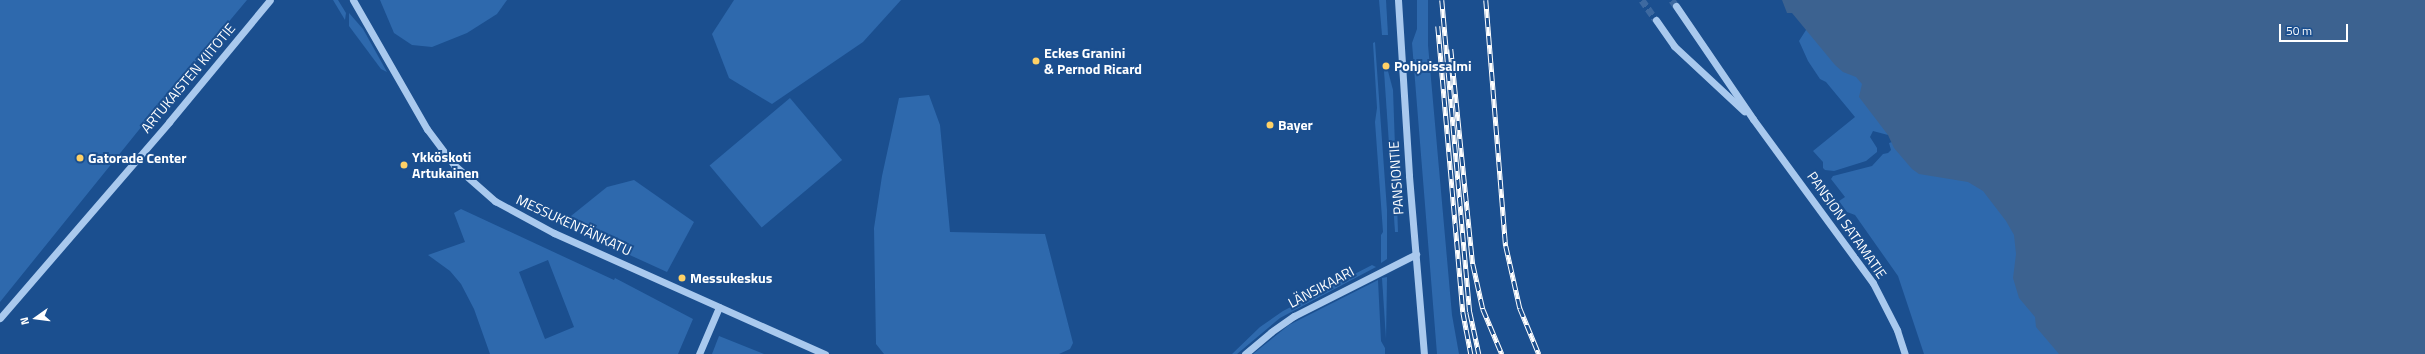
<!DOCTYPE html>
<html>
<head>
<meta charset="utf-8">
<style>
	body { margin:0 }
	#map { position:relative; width:2425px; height:354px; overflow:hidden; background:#1b4f8f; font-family:"Titillium Web",sans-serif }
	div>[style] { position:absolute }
	.green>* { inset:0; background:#2e69ad; transform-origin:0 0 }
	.water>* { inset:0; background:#3c6290 }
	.minor-tunnel>* { height:7px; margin-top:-3.5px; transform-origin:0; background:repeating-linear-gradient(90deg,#3d69a0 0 7px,transparent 0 10.5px) }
	.minor>* { height:7px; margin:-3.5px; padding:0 3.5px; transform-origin:3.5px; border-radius:3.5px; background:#a9c9ee }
	.rail>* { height:4.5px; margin-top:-2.25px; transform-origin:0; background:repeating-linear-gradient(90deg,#1b4f8f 0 9px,#fff 0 18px); box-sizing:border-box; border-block:1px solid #fff }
	.dots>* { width:11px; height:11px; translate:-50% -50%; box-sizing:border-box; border:2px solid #1b4f8f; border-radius:50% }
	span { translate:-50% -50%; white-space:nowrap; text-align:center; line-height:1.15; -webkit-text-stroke:4px #1b4f8f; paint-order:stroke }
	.poi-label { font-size:14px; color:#fff; font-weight:700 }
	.left { translate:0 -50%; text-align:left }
	.street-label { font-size:14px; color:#fff }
	.north { position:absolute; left:16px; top:298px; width:40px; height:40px; -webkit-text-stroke:3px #1b4f8f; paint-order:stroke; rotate:256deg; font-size:11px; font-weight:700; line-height:16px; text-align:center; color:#fff }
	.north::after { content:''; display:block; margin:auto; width:14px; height:18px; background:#fff; clip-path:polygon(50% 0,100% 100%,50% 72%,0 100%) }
	.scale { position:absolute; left:2279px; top:24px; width:69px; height:18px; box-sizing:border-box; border:2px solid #fff; border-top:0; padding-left:5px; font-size:12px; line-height:14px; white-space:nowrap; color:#fff; -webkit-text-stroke:3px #1b4f8f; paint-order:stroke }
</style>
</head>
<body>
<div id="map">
	<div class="green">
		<div style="clip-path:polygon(0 0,247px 0,159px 105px,0 302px)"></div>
		<div style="clip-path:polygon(333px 0,338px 0,346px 13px,345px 20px)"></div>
		<div style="clip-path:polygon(380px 0,507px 0,497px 14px,467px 33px,432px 47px,412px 45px,394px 33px)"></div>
		<div style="clip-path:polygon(734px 0,901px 0,863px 42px,772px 104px,729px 78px,712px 34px)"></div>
		<div style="clip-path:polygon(1379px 0,1386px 0,1388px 35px,1382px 35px)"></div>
		<div style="clip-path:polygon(1417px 0,1428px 0,1428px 45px,1452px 315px,1459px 354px,1437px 354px,1412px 43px,1417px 29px)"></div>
		<div style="clip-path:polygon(349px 13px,363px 29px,387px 72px,381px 69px,349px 26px)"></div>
		<div style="clip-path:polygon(1806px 30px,1811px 30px,1849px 51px,1888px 135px,1873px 131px,1870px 137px,1877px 148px,1877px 152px,1866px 161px,1834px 171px,1825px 170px,1823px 168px,1823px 162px,1813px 151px,1855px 117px,1826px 82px,1820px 79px,1808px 61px,1799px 41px)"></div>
		<div style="clip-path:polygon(1375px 42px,1387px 210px,1387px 259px,1381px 263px,1381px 235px,1383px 232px,1375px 122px,1377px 108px,1373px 43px)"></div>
		<div style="clip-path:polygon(1384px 71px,1388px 71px,1393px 90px,1398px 232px,1395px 232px)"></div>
		<div style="clip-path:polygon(929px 95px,940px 125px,950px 232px,1045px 234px,1073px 343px,1070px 349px,1059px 354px,884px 354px,876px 344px,874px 228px,882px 176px,899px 98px)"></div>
		<div style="left:790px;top:98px;width:81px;height:105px;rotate:50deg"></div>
		<div style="clip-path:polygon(1892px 142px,2007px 188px,2093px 354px,1924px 354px,1898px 276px,1855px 215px,1847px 212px,1839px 201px,1845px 197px,1831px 179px,1833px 176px,1872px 166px,1883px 154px,1888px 153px,1891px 150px,1889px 143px)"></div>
		<div style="clip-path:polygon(634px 180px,694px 222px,667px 272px,566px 226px,566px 220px,607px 187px)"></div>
		<div style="clip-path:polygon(evenodd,461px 209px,614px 280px,615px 278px,693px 319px,678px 354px,490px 354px,474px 309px,461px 284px,450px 271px,428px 255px,465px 242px,454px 213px,461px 209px,548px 260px,574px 327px,545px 339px,519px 272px,548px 260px)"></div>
		<div style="clip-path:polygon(1372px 265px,1376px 267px,1280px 318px,1237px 354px,1232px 354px,1260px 327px,1283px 311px)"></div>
		<div style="clip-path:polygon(1387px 277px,1387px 280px,1386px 339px,1382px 278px)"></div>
		<div style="clip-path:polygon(1378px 280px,1381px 341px,1385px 348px,1385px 354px,1253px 354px,1289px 325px)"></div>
		<div style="clip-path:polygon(719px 336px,764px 354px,712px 354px)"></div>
	</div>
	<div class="water">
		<div style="clip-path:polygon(1782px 0,2425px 0,2425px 354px,2059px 354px,2036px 327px,2035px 317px,2019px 298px,2013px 278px,2016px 254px,2014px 235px,2006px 221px,1983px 191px,1968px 182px,1919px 174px,1912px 169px,1894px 148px,1888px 135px,1859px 97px,1862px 84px,1856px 77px,1843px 72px,1835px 65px,1792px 13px,1787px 13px)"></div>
	</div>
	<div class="minor-tunnel">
		<div style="left:1642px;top:0;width:24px;rotate:55deg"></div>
		<div style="left:1672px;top:0;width:7px;rotate:56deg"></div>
	</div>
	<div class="minor">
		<div style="left:353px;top:0;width:149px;rotate:60.2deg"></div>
		<div style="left:427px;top:129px;width:45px;rotate:53.1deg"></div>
		<div style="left:454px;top:165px;width:55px;rotate:41.3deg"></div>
		<div style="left:495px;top:201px;width:67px;rotate:28.5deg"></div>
		<div style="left:554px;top:233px;width:297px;rotate:24.1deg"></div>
		<div style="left:1398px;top:0;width:176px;rotate:86.4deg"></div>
		<div style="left:1409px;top:176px;width:179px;rotate:85.2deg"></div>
		<div style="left:1676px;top:6px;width:137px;rotate:55.7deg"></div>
		<div style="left:1753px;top:119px;width:203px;rotate:53.8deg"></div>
		<div style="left:1873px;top:283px;width:53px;rotate:62.9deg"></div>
		<div style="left:1897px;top:330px;width:25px;rotate:72deg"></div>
		<div style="left:1656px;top:20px;width:32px;rotate:55deg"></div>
		<div style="left:1674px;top:46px;width:96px;rotate:42.9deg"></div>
		<div style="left:0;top:318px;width:259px;rotate:-49.2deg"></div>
		<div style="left:169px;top:122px;width:158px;rotate:-50.4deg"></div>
		<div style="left:699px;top:354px;width:51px;rotate:-66.9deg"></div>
		<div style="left:1245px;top:354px;width:34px;rotate:-40deg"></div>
		<div style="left:1271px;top:332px;width:28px;rotate:-35deg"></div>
		<div style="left:1294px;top:316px;width:137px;rotate:-26.9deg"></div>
	</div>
	<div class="rail">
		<div style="left:1442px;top:0;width:313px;rotate:84.9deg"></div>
		<div style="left:1470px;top:312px;width:43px;rotate:77.9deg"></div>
		<div style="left:1486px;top:0;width:247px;rotate:85.4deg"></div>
		<div style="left:1506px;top:246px;width:64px;rotate:77.3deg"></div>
		<div style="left:1520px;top:308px;width:50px;rotate:67.6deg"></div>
		<div style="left:1438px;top:26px;width:287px;rotate:85deg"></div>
		<div style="left:1463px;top:312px;width:43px;rotate:79.2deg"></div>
		<div style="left:1451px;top:49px;width:216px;rotate:84.2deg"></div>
		<div style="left:1473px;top:264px;width:46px;rotate:77.5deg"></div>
		<div style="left:1483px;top:309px;width:49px;rotate:67.1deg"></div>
	</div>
	<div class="dots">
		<div style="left:1036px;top:61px;background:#ffd166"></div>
		<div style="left:1386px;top:66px;background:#ffd166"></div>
		<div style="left:1270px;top:125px;background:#ffd166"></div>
		<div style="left:80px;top:158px;background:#ffd166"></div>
		<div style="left:404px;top:165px;background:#ffd166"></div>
		<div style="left:682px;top:278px;background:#ffd166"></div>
	</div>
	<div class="poi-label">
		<span class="left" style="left:1044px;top:61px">Eckes Granini<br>&amp; Pernod Ricard</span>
		<span class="left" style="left:1394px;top:66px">Pohjoissalmi</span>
		<span class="left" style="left:1278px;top:125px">Bayer</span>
		<span class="left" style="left:412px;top:165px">Ykköskoti<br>Artukainen</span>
		<span class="left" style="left:88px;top:158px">Gatorade Center</span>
		<span class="left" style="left:690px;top:278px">Messukeskus</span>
	</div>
	<div class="street-label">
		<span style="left:188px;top:78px;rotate:-50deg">ARTUKAISTEN KIITOTIE</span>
		<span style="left:1396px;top:178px;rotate:-94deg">PANSIONTIE</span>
		<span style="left:574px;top:225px;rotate:25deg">MESSUKENTÄNKATU</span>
		<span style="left:1847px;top:225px;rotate:55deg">PANSION SATAMATIE</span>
		<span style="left:1321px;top:287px;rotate:-28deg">LÄNSIKAARI</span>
	</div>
	<div class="north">N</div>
	<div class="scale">50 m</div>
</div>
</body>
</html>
